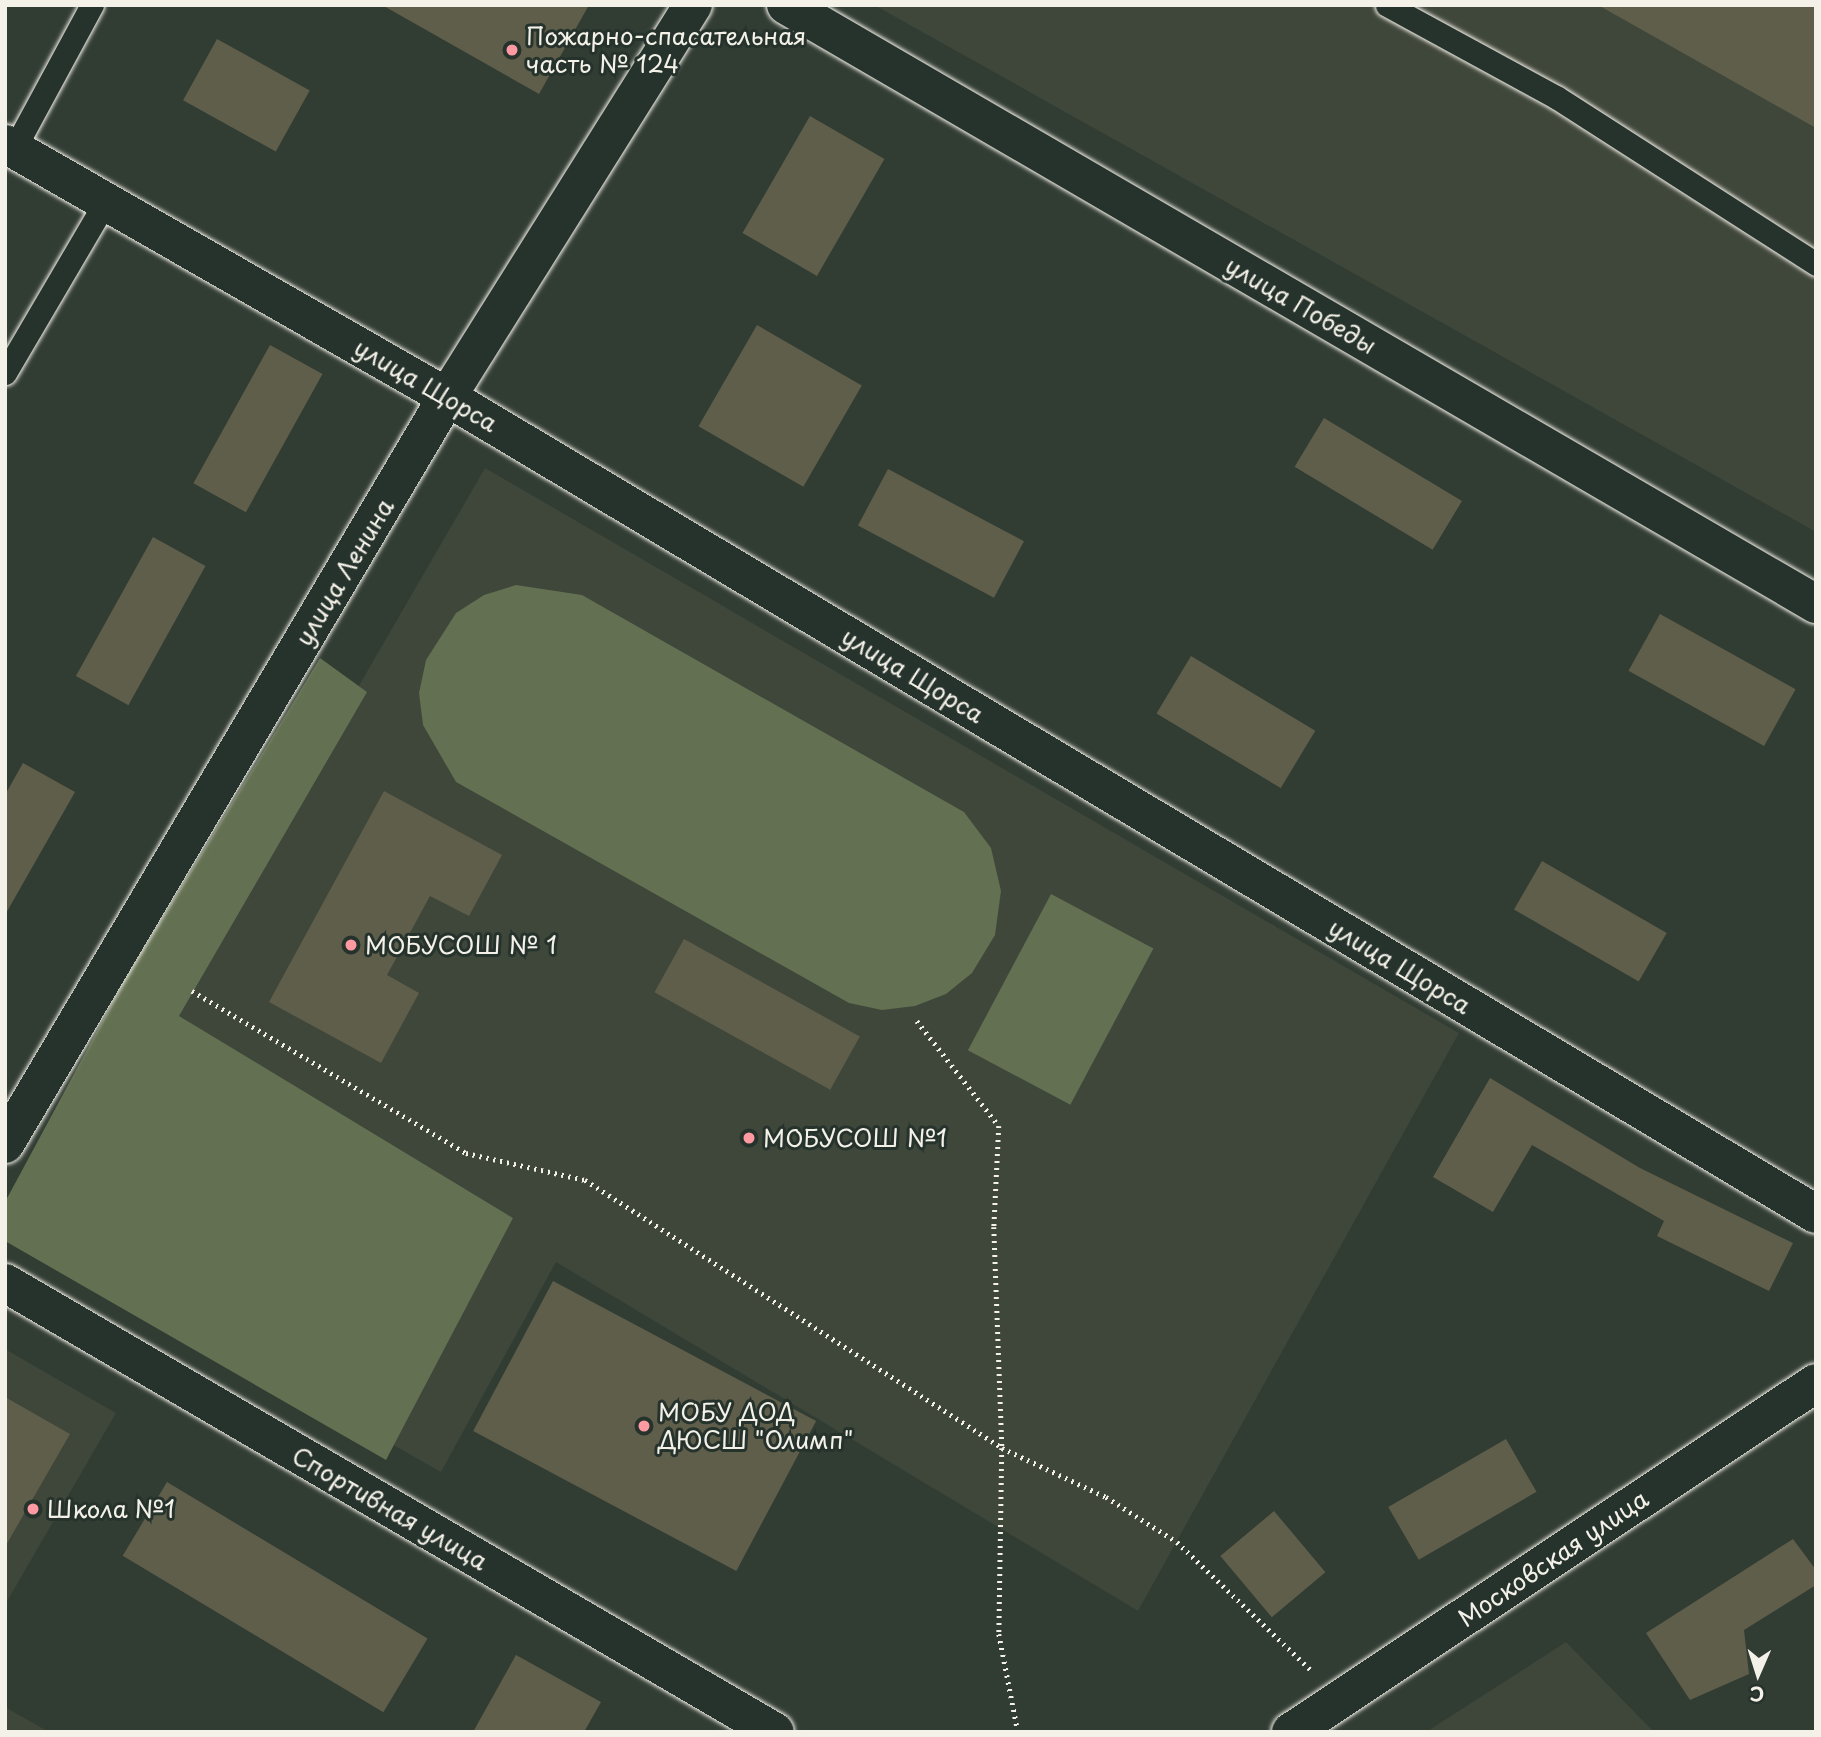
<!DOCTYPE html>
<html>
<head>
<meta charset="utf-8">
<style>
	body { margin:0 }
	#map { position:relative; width:1821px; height:1737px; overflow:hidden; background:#313c33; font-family:"Playpen Sans",sans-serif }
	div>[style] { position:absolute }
	.built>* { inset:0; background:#3f463a }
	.green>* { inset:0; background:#637051; transform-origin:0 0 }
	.building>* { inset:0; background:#5f5e4a; transform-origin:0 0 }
	.path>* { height:4.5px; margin-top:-2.25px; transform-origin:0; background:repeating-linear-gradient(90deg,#f4f1e8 0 2px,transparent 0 7px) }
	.roads { filter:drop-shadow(0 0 2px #f4f1e8) drop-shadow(0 0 2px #f4f1e8) }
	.service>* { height:23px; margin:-11.5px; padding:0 11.5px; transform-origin:11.5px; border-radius:11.5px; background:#26332d }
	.minor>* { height:38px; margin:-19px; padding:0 19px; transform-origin:19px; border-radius:19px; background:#26332d }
	.tertiary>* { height:38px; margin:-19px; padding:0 19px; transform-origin:19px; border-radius:19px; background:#26332d }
	.dots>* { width:19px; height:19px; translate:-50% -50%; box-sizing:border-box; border:4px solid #26332d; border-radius:50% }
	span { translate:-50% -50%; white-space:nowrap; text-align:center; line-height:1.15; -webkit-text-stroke:6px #26332d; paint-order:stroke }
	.poi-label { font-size:24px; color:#f4f1e8 }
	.left { translate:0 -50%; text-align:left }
	.street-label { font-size:24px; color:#f4f1e8 }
	.frame { position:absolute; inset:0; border:7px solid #f4f1e8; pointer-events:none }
	.north { position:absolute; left:1723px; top:1639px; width:70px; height:70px; -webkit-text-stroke:5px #26332d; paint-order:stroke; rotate:183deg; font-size:19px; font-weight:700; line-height:28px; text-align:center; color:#f4f1e8 }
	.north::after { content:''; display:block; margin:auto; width:24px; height:32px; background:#f4f1e8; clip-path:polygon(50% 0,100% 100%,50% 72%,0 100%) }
</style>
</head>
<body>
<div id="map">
	<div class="built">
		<div style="clip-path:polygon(874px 5px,1816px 5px,1816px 532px)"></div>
		<div style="clip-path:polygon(485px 468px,1459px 1033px,1138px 1611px,556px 1262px,441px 1472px,36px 1243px)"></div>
		<div style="clip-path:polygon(5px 1349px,116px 1413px,5px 1605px)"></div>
		<div style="clip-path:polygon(1566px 1642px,1654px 1732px,1426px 1732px)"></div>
		<div style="clip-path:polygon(5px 1707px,49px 1732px,5px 1732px)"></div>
	</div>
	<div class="green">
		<div style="clip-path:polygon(516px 585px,582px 595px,964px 812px,991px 848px,1001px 891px,995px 935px,972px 973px,946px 994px,915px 1006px,882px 1010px,849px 1003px,456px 782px,423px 725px,419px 693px,426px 660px,456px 613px,484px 595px)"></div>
		<div style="clip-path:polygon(320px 658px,367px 692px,179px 1016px,513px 1218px,386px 1460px,5px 1241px,5px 1202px,123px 983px)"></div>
		<div style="left:1051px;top:894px;width:116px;height:177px;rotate:28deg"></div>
	</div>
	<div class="building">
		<div style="clip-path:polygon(382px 5px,589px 5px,539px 94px)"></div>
		<div style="clip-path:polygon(1598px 5px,1816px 5px,1816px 128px)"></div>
		<div style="left:217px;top:39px;width:106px;height:70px;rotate:29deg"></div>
		<div style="left:810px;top:116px;width:86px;height:135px;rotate:30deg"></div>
		<div style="left:757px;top:325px;width:121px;height:117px;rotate:30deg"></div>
		<div style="left:270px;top:345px;width:60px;height:158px;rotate:29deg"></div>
		<div style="left:1324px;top:418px;width:161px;height:57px;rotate:31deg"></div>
		<div style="left:888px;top:469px;width:154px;height:64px;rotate:28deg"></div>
		<div style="left:153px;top:537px;width:60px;height:159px;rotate:29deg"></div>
		<div style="left:1660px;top:614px;width:155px;height:65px;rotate:29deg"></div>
		<div style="left:1191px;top:656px;width:145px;height:67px;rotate:31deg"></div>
		<div style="clip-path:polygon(23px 763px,75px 792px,5px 915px,5px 795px)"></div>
		<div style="clip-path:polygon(384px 791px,502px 855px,469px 916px,430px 896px,387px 975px,419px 993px,381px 1063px,269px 1002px)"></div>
		<div style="left:1542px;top:861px;width:144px;height:56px;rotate:30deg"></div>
		<div style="left:684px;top:939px;width:201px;height:61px;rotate:29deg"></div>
		<div style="clip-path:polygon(1490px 1078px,1640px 1168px,1793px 1243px,1769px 1291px,1657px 1236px,1664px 1221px,1532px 1145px,1493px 1212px,1433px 1177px)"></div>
		<div style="left:553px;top:1281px;width:298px;height:170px;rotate:28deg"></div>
		<div style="clip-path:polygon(5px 1397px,70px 1434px,5px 1547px)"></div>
		<div style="left:1506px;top:1439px;width:61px;height:136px;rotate:60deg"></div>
		<div style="left:167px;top:1482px;width:304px;height:86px;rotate:31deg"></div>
		<div style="left:1274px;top:1511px;width:80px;height:70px;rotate:50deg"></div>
		<div style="clip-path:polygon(1793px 1539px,1816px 1570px,1816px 1585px,1744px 1630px,1749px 1674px,1690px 1700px,1646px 1633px)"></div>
		<div style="clip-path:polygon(516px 1655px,601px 1702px,584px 1732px,473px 1732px)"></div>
	</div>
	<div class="path">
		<div style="left:192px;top:991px;width:318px;rotate:30.6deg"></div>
		<div style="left:466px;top:1153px;width:122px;rotate:12.8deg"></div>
		<div style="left:585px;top:1180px;width:496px;rotate:32.7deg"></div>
		<div style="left:1002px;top:1448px;width:186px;rotate:90.9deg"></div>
		<div style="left:999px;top:1634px;width:100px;rotate:79deg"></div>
		<div style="left:917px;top:1021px;width:133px;rotate:52deg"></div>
		<div style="left:999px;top:1126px;width:101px;rotate:92.8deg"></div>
		<div style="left:994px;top:1227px;width:221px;rotate:87.9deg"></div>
		<div style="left:1002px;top:1448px;width:115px;rotate:25.2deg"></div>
		<div style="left:1106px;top:1497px;width:84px;rotate:32.4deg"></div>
		<div style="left:1177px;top:1542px;width:185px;rotate:43.7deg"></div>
	</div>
	<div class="roads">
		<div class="service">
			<div style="left:1387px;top:5px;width:192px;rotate:28.6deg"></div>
			<div style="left:1556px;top:97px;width:309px;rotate:32.7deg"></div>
			<div style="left:14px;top:149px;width:164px;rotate:-61.6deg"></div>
			<div style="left:5px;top:373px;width:199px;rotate:-59.6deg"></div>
		</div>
		<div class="minor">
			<div style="left:786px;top:5px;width:1192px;rotate:30.18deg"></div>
			<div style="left:5px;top:144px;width:509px;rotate:29.79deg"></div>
			<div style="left:447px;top:397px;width:1594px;rotate:30.83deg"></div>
			<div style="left:447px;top:397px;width:463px;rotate:-57.9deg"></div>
			<div style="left:5px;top:1283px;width:891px;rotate:30.25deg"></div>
			<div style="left:1291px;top:1732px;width:630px;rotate:-33.61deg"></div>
		</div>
		<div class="tertiary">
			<div style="left:5px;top:1144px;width:868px;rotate:-59.39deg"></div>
		</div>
	</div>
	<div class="dots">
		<div style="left:512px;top:50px;background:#ff9aa2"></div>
		<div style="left:351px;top:945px;background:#ff9aa2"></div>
		<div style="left:749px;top:1138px;background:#ff9aa2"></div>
		<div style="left:644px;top:1426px;background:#ff9aa2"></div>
		<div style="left:33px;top:1509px;background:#ff9aa2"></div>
	</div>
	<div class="poi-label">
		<span class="left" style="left:526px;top:50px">Пожарно-спасательная<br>часть № 124</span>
		<span class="left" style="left:365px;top:945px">МОБУСОШ № 1</span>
		<span class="left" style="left:763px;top:1138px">МОБУСОШ №1</span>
		<span class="left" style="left:658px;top:1426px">МОБУ ДОД<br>ДЮСШ "Олимп"</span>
		<span class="left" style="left:47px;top:1509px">Школа №1</span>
	</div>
	<div class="street-label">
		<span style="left:1301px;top:305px;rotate:30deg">улица Победы</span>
		<span style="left:426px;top:385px;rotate:30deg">улица Щорса</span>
		<span style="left:344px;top:572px;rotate:-59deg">улица Ленина</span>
		<span style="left:913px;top:675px;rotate:31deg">улица Щорса</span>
		<span style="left:1400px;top:966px;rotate:31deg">улица Щорса</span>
		<span style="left:390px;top:1508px;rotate:30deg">Спортивная улица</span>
		<span style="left:1553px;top:1558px;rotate:-34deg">Московская улица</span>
	</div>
	<div class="frame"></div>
	<div class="north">С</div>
</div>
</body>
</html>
